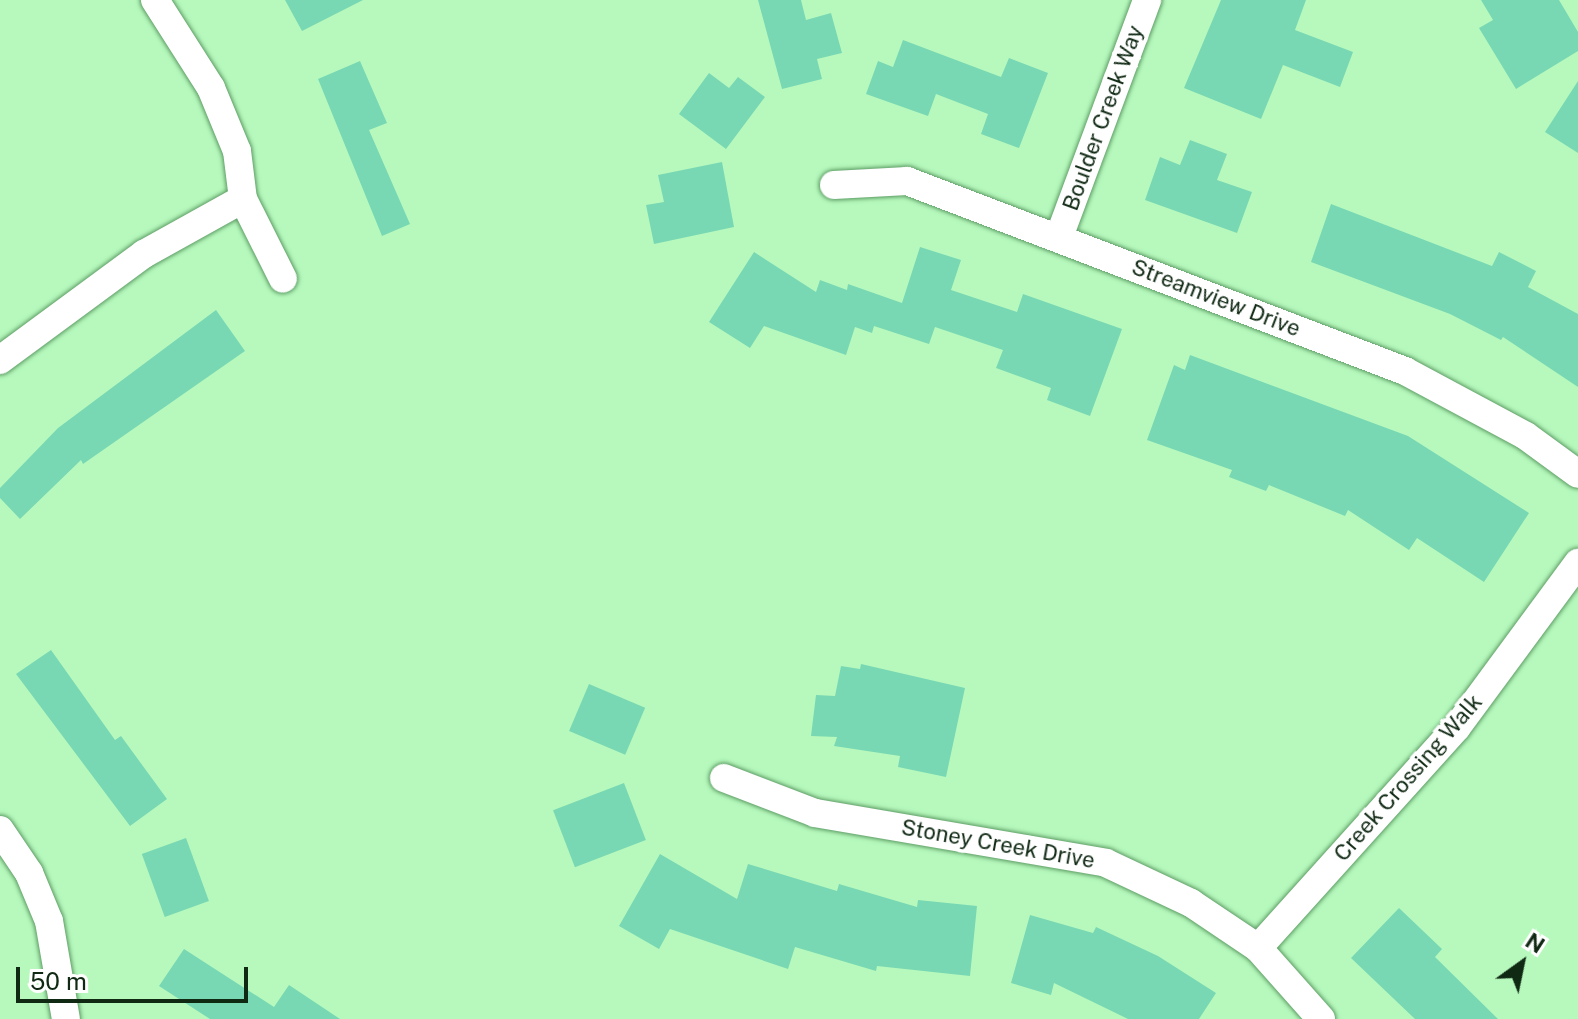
<!DOCTYPE html>
<html>
<head>
<meta charset="utf-8">
<style>
	body { margin:0 }
	#map { position:relative; width:1578px; height:1019px; overflow:hidden; background:#b7f9bd; font-family:"Public Sans",sans-serif }
	div>[style] { position:absolute }
	.building>* { inset:0; background:#78d8b3; transform-origin:0 0 }
	.roads { filter:drop-shadow(0 0 2px #5d9d65) drop-shadow(0 0 2px #5d9d65) }
	.street>* { height:28px; margin:-14px; padding:0 14px; transform-origin:14px; border-radius:14px; background:#fff }
	span { translate:-50% -50%; white-space:nowrap; text-align:center; line-height:1.15; -webkit-text-stroke:7px #fff; paint-order:stroke }
	.street-label { font-size:22px; color:#0f2913 }
	.north { position:absolute; left:1482px; top:923px; width:80px; height:80px; -webkit-text-stroke:6px #fff; paint-order:stroke; rotate:33deg; font-size:22px; font-weight:700; line-height:32px; text-align:center; color:#0f2913 }
	.north::after { content:''; display:block; margin:auto; width:28px; height:36px; background:#0f2913; clip-path:polygon(50% 0,100% 100%,50% 72%,0 100%) }
	.scale { position:absolute; left:16px; top:967px; width:232px; height:36px; box-sizing:border-box; border:4px solid #0f2913; border-top:0; padding-left:10px; font-size:24px; line-height:28px; white-space:nowrap; color:#0f2913; -webkit-text-stroke:6px #fff; paint-order:stroke }
</style>
</head>
<body>
<div id="map">
	<div class="building">
		<div style="clip-path:polygon(285px 0,363px 0,302px 31px)"></div>
		<div style="clip-path:polygon(758px 0,801px 0,806px 20px,831px 13px,842px 53px,817px 59px,822px 79px,782px 89px)"></div>
		<div style="clip-path:polygon(1221px 0,1306px 0,1295px 30px,1353px 52px,1340px 87px,1283px 65px,1261px 119px,1184px 88px)"></div>
		<div style="clip-path:polygon(1481px 0,1559px 0,1578px 32px,1578px 51px,1516px 89px,1479px 28px,1493px 20px)"></div>
		<div style="clip-path:polygon(903px 40px,1001px 77px,1009px 58px,1048px 73px,1019px 148px,981px 134px,988px 114px,936px 94px,928px 116px,866px 94px,878px 61px,893px 67px)"></div>
		<div style="clip-path:polygon(360px 61px,387px 123px,369px 130px,410px 224px,382px 236px,318px 79px)"></div>
		<div style="clip-path:polygon(709px 73px,729px 88px,738px 77px,765px 97px,726px 149px,679px 114px)"></div>
		<div style="clip-path:polygon(1578px 81px,1578px 153px,1545px 132px)"></div>
		<div style="clip-path:polygon(1190px 140px,1227px 154px,1217px 180px,1252px 192px,1237px 233px,1145px 200px,1160px 157px,1180px 165px)"></div>
		<div style="clip-path:polygon(722px 162px,734px 227px,654px 244px,646px 205px,664px 202px,658px 175px)"></div>
		<div style="clip-path:polygon(1331px 204px,1492px 266px,1499px 252px,1536px 271px,1528px 287px,1578px 314px,1578px 387px,1503px 337px,1501px 340px,1450px 314px,1311px 262px)"></div>
		<div style="clip-path:polygon(920px 247px,961px 260px,951px 290px,1017px 312px,1023px 294px,1122px 329px,1090px 416px,1047px 400px,1051px 388px,996px 368px,1003px 350px,935px 327px,929px 344px,874px 326px,872px 333px,855px 327px,846px 355px,764px 326px,750px 348px,709px 322px,754px 252px,816px 292px,820px 280px,847px 290px,848px 284px,902px 303px)"></div>
		<div style="clip-path:polygon(216px 310px,245px 351px,83px 464px,81px 460px,20px 519px,0 498px,0 488px,58px 428px)"></div>
		<div style="clip-path:polygon(1190px 355px,1408px 436px,1529px 513px,1484px 582px,1417px 538px,1409px 550px,1348px 510px,1345px 516px,1269px 485px,1266px 491px,1229px 477px,1232px 470px,1147px 440px,1174px 365px,1185px 370px)"></div>
		<div style="clip-path:polygon(51px 650px,115px 740px,121px 736px,167px 799px,130px 826px,16px 674px)"></div>
		<div style="clip-path:polygon(861px 664px,965px 688px,946px 777px,898px 767px,900px 756px,834px 746px,837px 737px,811px 736px,816px 695px,835px 696px,841px 666px,860px 669px)"></div>
		<div style="left:589px;top:684px;width:61px;height:51px;rotate:23deg"></div>
		<div style="left:624px;top:783px;width:61px;height:76px;rotate:69deg"></div>
		<div style="left:186px;top:838px;width:67px;height:47px;rotate:70deg"></div>
		<div style="clip-path:polygon(660px 854px,737px 899px,748px 864px,837px 891px,839px 884px,917px 907px,918px 900px,977px 906px,970px 976px,877px 966px,876px 971px,795px 947px,788px 969px,670px 929px,659px 949px,619px 926px)"></div>
		<div style="clip-path:polygon(1399px 908px,1442px 949px,1435px 957px,1498px 1019px,1415px 1019px,1351px 958px)"></div>
		<div style="clip-path:polygon(1030px 915px,1093px 933px,1096px 927px,1158px 956px,1216px 993px,1199px 1019px,1128px 1019px,1054px 983px,1051px 995px,1011px 983px)"></div>
		<div style="clip-path:polygon(184px 949px,274px 1007px,289px 985px,340px 1019px,210px 1019px,159px 986px)"></div>
	</div>
	<div class="roads">
		<div class="street">
			<div style="left:155px;top:0;width:104px;rotate:57.5deg"></div>
			<div style="left:211px;top:88px;width:68px;rotate:67.6deg"></div>
			<div style="left:237px;top:151px;width:48px;rotate:82.9deg"></div>
			<div style="left:243px;top:199px;width:89px;rotate:63.4deg"></div>
			<div style="left:834px;top:185px;width:73px;rotate:-3.1deg"></div>
			<div style="left:907px;top:181px;width:533px;rotate:20.88deg"></div>
			<div style="left:1405px;top:371px;width:137px;rotate:28.2deg"></div>
			<div style="left:1526px;top:436px;width:64px;rotate:36.2deg"></div>
			<div style="left:1059px;top:237px;width:253px;rotate:-69.6deg"></div>
			<div style="left:0;top:360px;width:179px;rotate:-36.4deg"></div>
			<div style="left:144px;top:254px;width:113px;rotate:-29.1deg"></div>
			<div style="left:724px;top:778px;width:97px;rotate:21deg"></div>
			<div style="left:815px;top:813px;width:295px;rotate:9.7deg"></div>
			<div style="left:1106px;top:863px;width:94px;rotate:25.2deg"></div>
			<div style="left:1191px;top:903px;width:81px;rotate:33.9deg"></div>
			<div style="left:1258px;top:948px;width:95px;rotate:48.4deg"></div>
			<div style="left:0;top:830px;width:52px;rotate:56deg"></div>
			<div style="left:29px;top:873px;width:52px;rotate:67.4deg"></div>
			<div style="left:49px;top:921px;width:99px;rotate:80.2deg"></div>
			<div style="left:1258px;top:948px;width:297px;rotate:-48deg"></div>
			<div style="left:1457px;top:727px;width:204px;rotate:-53.6deg"></div>
		</div>
	</div>
	<div class="street-label">
		<span style="left:1103px;top:118px;rotate:-70deg">Boulder Creek Way</span>
		<span style="left:1216px;top:298px;rotate:21deg">Streamview Drive</span>
		<span style="left:1408px;top:778px;rotate:-49deg">Creek Crossing Walk</span>
		<span style="left:998px;top:844px;rotate:10deg">Stoney Creek Drive</span>
	</div>
	<div class="north">N</div>
	<div class="scale">50 m</div>
</div>
</body>
</html>
